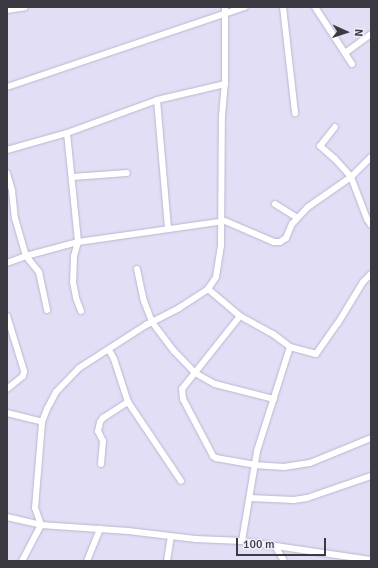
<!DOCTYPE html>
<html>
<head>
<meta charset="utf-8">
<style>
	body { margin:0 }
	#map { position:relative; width:378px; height:568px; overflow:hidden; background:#e1def6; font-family:Signika,sans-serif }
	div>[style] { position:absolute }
	.roads { filter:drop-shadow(0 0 1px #bab6ce) drop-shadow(0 0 1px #bab6ce) }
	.minor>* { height:6px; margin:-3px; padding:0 3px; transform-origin:3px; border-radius:3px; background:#fff }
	span { translate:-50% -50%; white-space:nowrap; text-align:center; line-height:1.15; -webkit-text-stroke:4px #eeecfb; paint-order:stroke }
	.frame { position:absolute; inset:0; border:8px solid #3b3a43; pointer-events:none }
	.north { position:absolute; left:326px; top:12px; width:40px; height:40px; -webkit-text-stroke:3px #eeecfb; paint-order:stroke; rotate:93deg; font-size:11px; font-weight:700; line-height:16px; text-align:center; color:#3b3a43 }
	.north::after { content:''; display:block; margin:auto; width:14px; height:18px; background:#3b3a43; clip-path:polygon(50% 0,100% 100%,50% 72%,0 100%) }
	.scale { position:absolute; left:236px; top:538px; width:90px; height:18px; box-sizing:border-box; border:2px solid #3b3a43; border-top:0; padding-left:5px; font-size:12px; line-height:14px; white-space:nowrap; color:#3b3a43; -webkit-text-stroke:3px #eeecfb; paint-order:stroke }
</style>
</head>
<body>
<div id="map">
	<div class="roads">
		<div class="minor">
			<div style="left:283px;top:7px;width:107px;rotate:83.5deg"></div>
			<div style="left:315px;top:7px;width:68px;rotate:57deg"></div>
			<div style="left:7px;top:10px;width:18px;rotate:-9deg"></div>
			<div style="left:345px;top:53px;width:32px;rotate:-36deg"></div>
			<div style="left:7px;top:87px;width:251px;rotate:-18.6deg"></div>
			<div style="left:157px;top:100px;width:129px;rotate:85.1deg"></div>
			<div style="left:335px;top:127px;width:24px;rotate:128deg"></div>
			<div style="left:320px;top:146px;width:20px;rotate:41deg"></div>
			<div style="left:335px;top:159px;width:24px;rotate:48deg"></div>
			<div style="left:351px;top:177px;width:45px;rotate:69.1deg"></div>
			<div style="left:367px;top:219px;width:7px;rotate:56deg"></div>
			<div style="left:67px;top:133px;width:110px;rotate:84.2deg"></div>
			<div style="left:78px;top:242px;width:15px;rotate:106deg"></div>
			<div style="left:74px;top:256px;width:26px;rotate:92deg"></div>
			<div style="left:73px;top:282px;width:16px;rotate:79deg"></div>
			<div style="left:76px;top:298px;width:14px;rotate:69deg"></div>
			<div style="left:7px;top:150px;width:62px;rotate:-15.8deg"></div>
			<div style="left:67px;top:133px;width:96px;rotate:-20.1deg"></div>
			<div style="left:157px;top:100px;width:70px;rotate:-13.2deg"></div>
			<div style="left:7px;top:173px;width:19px;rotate:74deg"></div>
			<div style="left:12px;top:191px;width:27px;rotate:84deg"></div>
			<div style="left:15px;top:218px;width:40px;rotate:74deg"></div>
			<div style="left:26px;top:256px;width:21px;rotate:51deg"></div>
			<div style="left:39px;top:272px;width:39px;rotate:78deg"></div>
			<div style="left:72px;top:177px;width:55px;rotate:-4.2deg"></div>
			<div style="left:275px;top:204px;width:26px;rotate:32deg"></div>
			<div style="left:7px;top:263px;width:20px;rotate:-20deg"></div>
			<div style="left:26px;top:256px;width:54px;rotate:-15.1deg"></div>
			<div style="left:78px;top:242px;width:148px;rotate:-8.1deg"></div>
			<div style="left:225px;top:221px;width:53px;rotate:23.2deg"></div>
			<div style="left:274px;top:242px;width:6px"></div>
			<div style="left:280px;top:242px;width:7px;rotate:-34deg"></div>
			<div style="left:286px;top:238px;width:15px;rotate:-67deg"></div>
			<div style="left:292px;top:224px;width:23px;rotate:-47deg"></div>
			<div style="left:308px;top:207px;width:52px;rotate:-34.9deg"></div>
			<div style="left:351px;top:177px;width:28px;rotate:-45deg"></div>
			<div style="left:137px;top:269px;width:33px;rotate:78deg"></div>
			<div style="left:144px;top:301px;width:22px;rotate:69deg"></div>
			<div style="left:152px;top:322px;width:36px;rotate:53deg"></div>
			<div style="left:174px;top:351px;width:30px;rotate:46deg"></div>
			<div style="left:195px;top:373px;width:23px;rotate:29deg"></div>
			<div style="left:215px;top:384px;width:61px;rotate:14.3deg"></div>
			<div style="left:208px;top:289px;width:42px;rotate:40.2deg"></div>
			<div style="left:240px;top:316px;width:38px;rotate:29deg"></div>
			<div style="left:273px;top:334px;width:21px;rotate:37deg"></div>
			<div style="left:290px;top:347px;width:27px;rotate:15deg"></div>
			<div style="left:316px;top:354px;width:38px;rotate:-55deg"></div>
			<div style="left:338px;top:323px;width:48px;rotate:-58.6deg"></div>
			<div style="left:363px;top:282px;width:11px;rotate:-45deg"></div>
			<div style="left:7px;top:316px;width:58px;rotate:72.8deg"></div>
			<div style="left:24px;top:371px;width:5px;rotate:101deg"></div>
			<div style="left:23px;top:376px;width:21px;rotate:141deg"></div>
			<div style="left:240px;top:316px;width:93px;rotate:128.5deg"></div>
			<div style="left:182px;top:389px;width:10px;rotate:84deg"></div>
			<div style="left:183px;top:399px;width:64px;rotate:62.2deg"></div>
			<div style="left:213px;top:456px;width:4px;rotate:34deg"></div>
			<div style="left:216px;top:458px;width:39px;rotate:10deg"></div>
			<div style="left:254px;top:465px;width:30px;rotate:4deg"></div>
			<div style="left:284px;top:467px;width:26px;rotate:-9deg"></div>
			<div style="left:310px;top:463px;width:66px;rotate:-22.3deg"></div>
			<div style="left:109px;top:350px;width:10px;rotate:61deg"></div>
			<div style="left:114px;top:359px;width:45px;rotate:72deg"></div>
			<div style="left:128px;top:402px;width:95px;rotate:56.1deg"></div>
			<div style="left:7px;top:413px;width:36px;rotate:14deg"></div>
			<div style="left:101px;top:464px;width:23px;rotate:-85deg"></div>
			<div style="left:103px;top:441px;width:11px;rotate:-117deg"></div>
			<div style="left:98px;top:431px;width:9px;rotate:-77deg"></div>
			<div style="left:100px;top:422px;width:5px;rotate:-53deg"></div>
			<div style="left:103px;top:418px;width:30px;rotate:-33deg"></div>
			<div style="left:250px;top:498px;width:44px;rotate:2.6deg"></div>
			<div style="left:294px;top:500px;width:13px;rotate:-9deg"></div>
			<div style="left:307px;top:498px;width:68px;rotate:-19deg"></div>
			<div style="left:7px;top:517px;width:35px;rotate:13deg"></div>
			<div style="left:41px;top:525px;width:87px;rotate:3.9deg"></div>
			<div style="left:128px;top:531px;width:68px;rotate:6.7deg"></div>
			<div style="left:196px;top:539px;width:46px;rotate:2.5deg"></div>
			<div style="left:242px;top:541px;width:130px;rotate:8.4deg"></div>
			<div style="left:242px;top:541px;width:91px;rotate:-80.5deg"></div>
			<div style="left:257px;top:451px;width:109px;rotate:-72.4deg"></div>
			<div style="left:275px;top:546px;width:17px;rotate:59deg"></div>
			<div style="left:22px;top:561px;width:41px;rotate:-62.2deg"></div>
			<div style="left:41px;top:525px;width:18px;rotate:-109deg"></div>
			<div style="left:35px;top:508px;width:86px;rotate:-85.3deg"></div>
			<div style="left:42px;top:422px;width:14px;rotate:-69deg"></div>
			<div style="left:47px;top:409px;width:19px;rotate:-62deg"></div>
			<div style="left:56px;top:392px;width:33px;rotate:-46deg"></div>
			<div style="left:79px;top:368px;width:80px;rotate:-32.7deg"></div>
			<div style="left:146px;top:325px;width:37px;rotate:-27deg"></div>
			<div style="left:179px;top:308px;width:35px;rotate:-33deg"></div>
			<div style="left:208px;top:289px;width:14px;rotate:-56deg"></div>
			<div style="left:216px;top:277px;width:31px;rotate:-81deg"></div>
			<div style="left:221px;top:246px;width:130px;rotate:-89.6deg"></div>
			<div style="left:222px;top:116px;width:32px;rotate:-85deg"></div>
			<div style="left:225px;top:84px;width:77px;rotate:-90deg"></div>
			<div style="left:87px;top:561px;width:35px;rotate:-68deg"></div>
			<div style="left:167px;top:561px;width:25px;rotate:-81deg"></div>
		</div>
	</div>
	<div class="frame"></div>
	<div class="north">N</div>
	<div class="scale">100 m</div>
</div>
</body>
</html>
